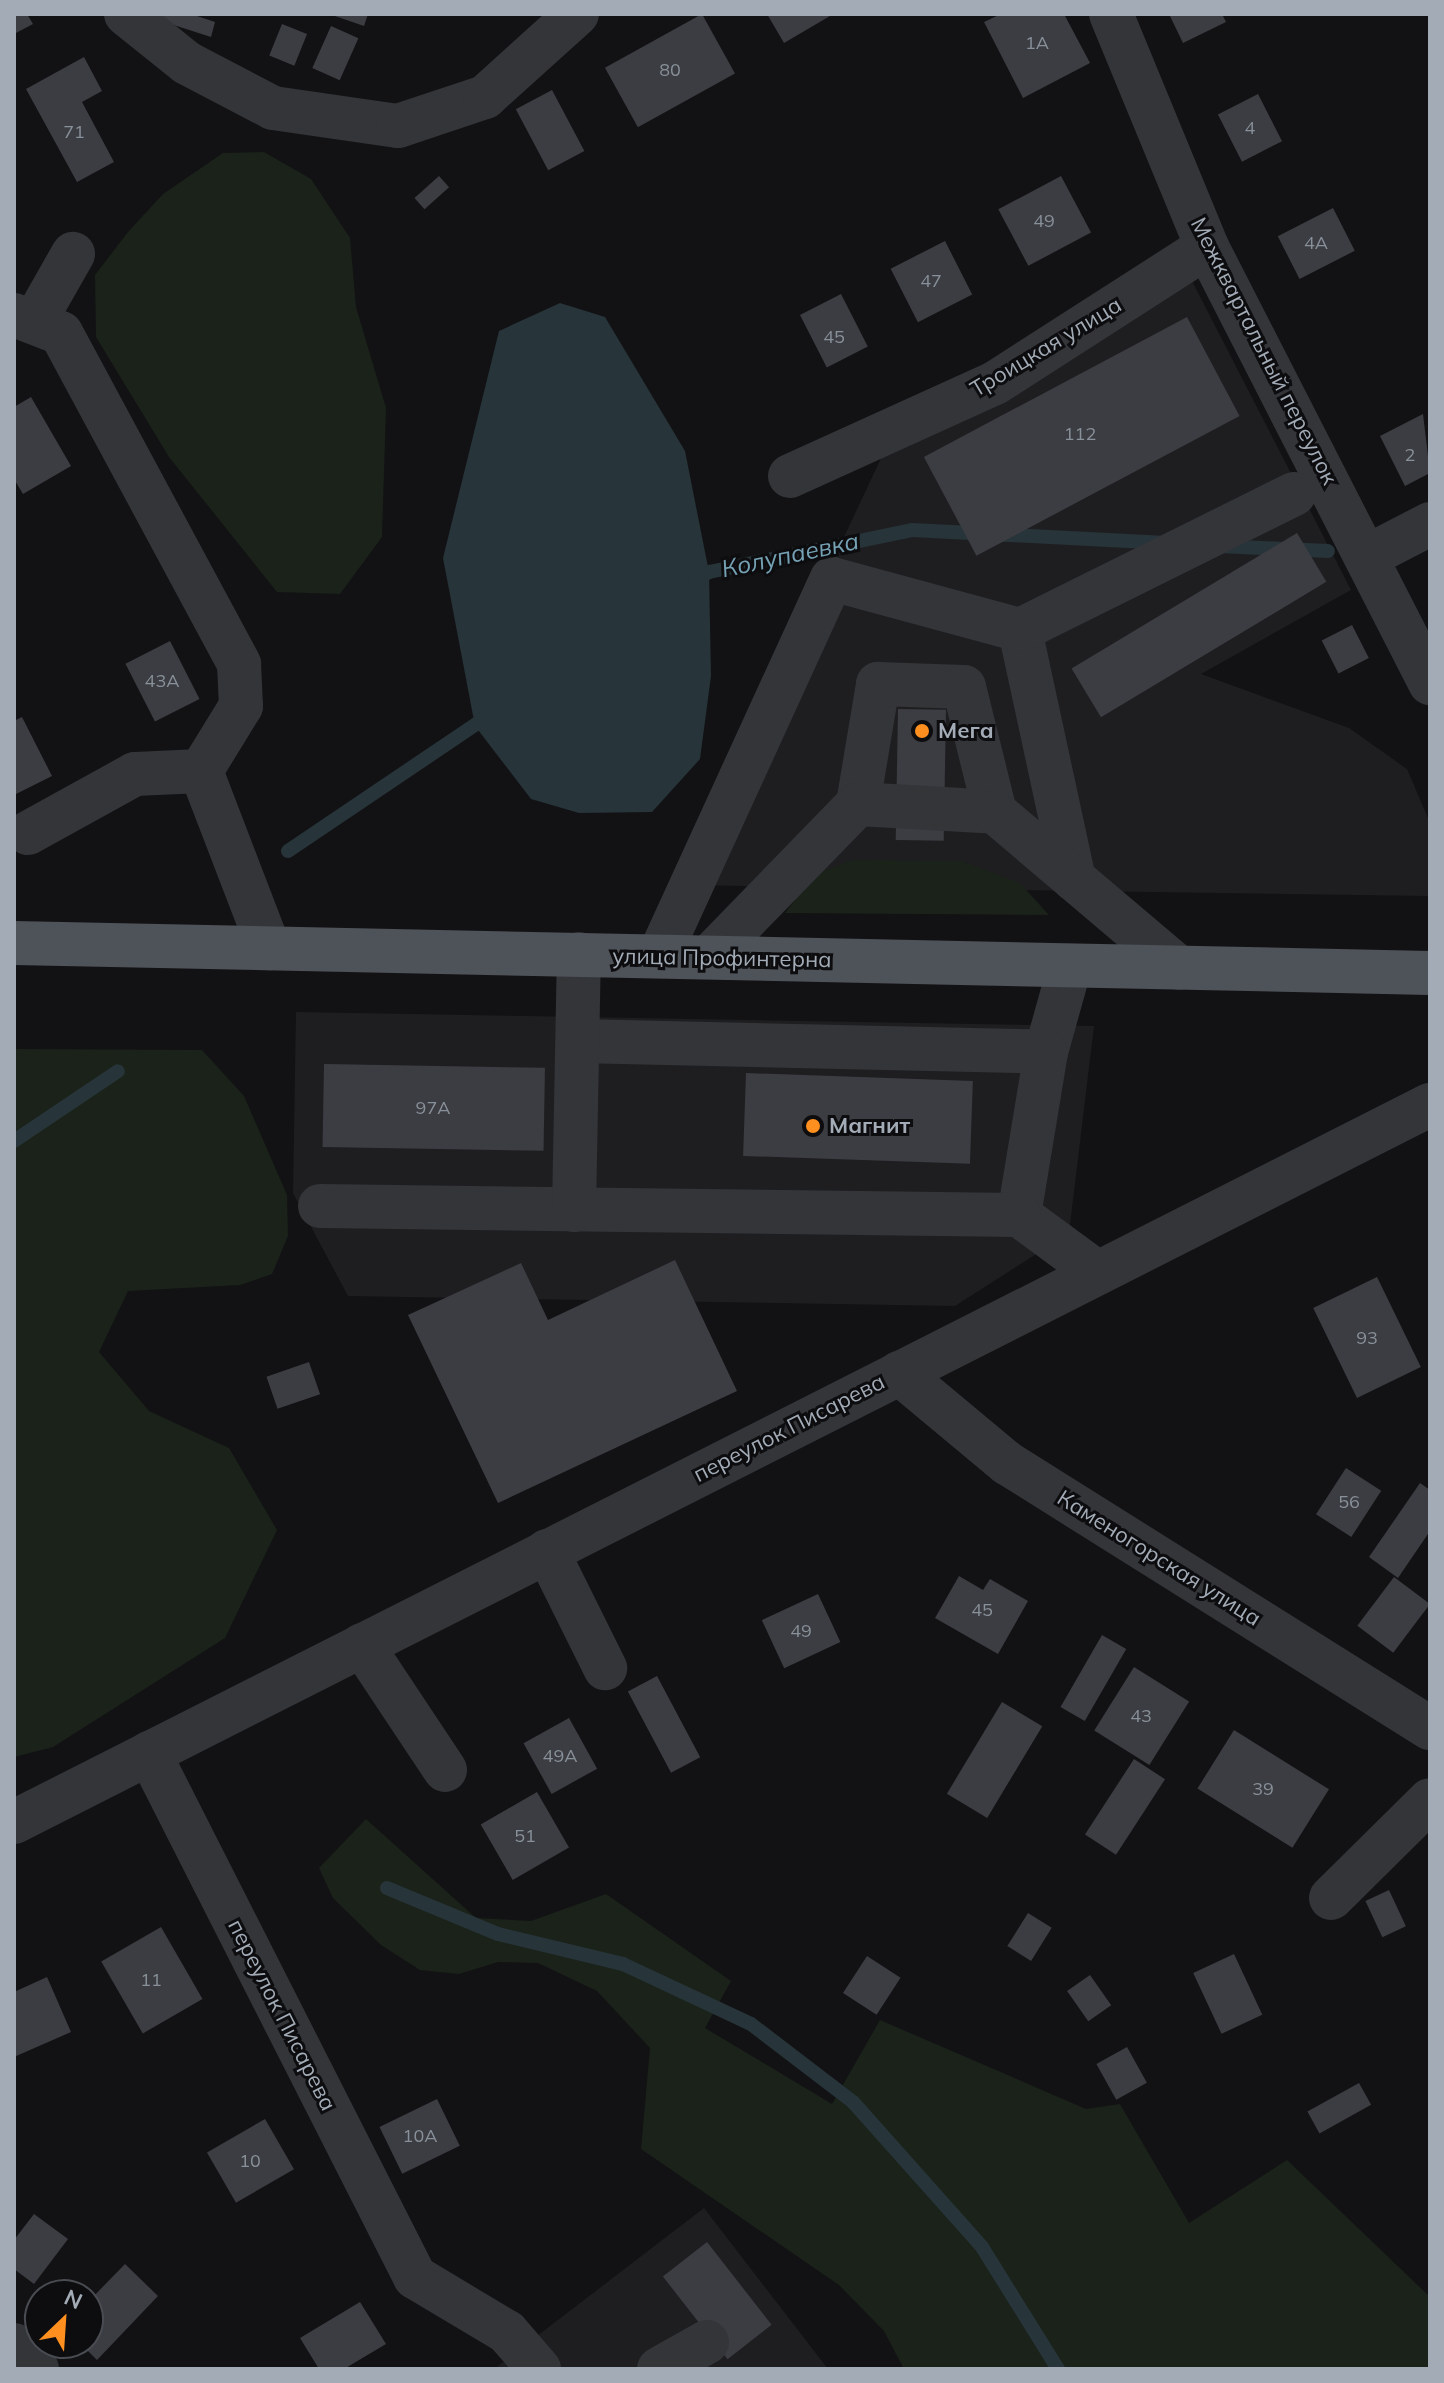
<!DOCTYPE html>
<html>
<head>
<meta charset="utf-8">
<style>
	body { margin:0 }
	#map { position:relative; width:1444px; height:2383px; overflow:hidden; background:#121214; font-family:Mulish,sans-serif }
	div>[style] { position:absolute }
	.built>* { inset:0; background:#1e1e21 }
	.green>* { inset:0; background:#1a221a }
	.water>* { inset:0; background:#273439 }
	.stream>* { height:14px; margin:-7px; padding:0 7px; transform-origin:7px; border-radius:7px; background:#273439 }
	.building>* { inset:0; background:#3c3d42; transform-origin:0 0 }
	.minor>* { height:44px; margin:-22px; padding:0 22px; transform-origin:22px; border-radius:22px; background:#333539 }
	.major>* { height:44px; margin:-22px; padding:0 22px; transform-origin:22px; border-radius:22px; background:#4e5259 }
	.dots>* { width:22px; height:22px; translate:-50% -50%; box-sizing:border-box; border:4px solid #0d0d0f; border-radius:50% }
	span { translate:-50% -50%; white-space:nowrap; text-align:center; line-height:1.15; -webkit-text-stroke:6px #0d0d0f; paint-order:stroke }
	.number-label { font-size:18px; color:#889099 }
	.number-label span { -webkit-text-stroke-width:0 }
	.street-label { font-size:22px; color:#a2abb6 }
	.poi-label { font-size:22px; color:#a2abb6; font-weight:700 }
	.left { translate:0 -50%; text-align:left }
	.water-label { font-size:24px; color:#75a1b5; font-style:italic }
	.frame { position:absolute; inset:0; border:16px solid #a2abb6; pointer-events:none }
	.north { position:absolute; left:24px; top:2279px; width:80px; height:80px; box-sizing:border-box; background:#0d0d0f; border:2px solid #494c52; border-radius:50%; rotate:25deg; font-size:22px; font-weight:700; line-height:32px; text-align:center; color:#a2abb6 }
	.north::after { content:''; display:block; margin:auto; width:28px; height:36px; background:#ff901f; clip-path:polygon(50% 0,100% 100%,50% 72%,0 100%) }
</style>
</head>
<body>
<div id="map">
	<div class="built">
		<div style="clip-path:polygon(1191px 279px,1351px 590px,1201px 674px,1349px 728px,1407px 769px,1430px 823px,1430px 896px,680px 885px,884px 452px)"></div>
		<div style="clip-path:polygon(296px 1012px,1094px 1026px,1069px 1233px,955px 1306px,348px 1296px,293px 1193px)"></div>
		<div style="clip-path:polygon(704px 2208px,828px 2369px,494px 2369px)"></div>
	</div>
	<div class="green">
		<div style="clip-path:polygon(264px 152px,311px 179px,350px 238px,356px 307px,386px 408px,382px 537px,340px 594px,277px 592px,169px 457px,96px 337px,95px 275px,128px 232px,163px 194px,223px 153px)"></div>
		<div style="clip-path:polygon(853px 860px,962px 861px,1020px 883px,1049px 915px,785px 913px,815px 874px)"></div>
		<div style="clip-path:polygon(14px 1049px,202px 1050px,244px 1096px,287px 1195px,288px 1236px,272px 1274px,240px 1285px,128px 1291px,99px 1352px,149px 1411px,229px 1448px,277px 1530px,225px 1638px,53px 1747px,14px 1757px)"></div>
		<div style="clip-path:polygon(366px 1819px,476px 1918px,531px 1921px,606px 1894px,731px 1981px,705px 2028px,832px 2104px,880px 2020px,1086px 2109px,1120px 2104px,1189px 2223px,1287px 2160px,1430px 2297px,1430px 2369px,904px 2369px,884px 2331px,839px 2285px,641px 2149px,650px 2048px,597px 1991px,538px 1963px,498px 1962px,459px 1974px,420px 1970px,381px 1945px,333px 1898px,319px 1868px)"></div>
	</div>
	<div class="water">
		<div style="clip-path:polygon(560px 303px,605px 317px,685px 451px,709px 572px,711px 676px,700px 759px,652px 812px,579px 813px,531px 799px,475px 726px,443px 558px,499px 331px)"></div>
	</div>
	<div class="stream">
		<div style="left:1220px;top:546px;width:108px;rotate:2.7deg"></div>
		<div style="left:695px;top:581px;width:17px;rotate:-33deg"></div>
		<div style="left:709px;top:572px;width:207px;rotate:-11.7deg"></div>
		<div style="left:912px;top:530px;width:255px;rotate:2.9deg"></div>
		<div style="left:288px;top:851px;width:244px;rotate:-34deg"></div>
		<div style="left:14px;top:1141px;width:125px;rotate:-33.9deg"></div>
		<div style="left:387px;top:1888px;width:120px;rotate:22.5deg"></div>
		<div style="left:498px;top:1934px;width:129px;rotate:13.5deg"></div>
		<div style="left:623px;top:1964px;width:141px;rotate:25.1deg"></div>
		<div style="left:751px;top:2024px;width:128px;rotate:37.4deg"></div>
		<div style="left:853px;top:2102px;width:194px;rotate:48.3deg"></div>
		<div style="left:982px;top:2247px;width:144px;rotate:58.1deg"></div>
	</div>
	<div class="building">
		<div style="clip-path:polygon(14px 14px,27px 14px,33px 24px,14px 34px)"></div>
		<div style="clip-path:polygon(160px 14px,191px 14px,215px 22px,211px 37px,158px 20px)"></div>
		<div style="clip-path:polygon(329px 14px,368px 14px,364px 26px)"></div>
		<div style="left:702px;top:14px;width:68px;height:111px;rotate:61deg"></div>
		<div style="clip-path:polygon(767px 14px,829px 14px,830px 16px,784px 43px)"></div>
		<div style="clip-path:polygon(1001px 14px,1064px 14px,1090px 63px,1023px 98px,984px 22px)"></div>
		<div style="clip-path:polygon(1169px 14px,1222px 14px,1226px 22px,1183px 43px)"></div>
		<div style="left:282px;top:24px;width:27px;height:34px;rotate:22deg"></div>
		<div style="left:331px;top:26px;width:30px;height:46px;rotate:24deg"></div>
		<div style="clip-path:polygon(84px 57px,102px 91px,82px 102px,114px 162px,77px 182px,26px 89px)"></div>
		<div style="left:552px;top:90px;width:69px;height:41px;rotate:62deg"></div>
		<div style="left:1258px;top:94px;width:53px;height:45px;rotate:63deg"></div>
		<div style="left:439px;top:176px;width:15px;height:33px;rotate:48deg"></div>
		<div style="left:1061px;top:176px;width:64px;height:71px;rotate:62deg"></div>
		<div style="left:1333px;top:208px;width:48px;height:62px;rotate:63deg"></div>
		<div style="left:945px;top:241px;width:60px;height:61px;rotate:63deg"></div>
		<div style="left:841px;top:294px;width:59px;height:46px;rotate:63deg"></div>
		<div style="left:1187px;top:317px;width:112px;height:298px;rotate:62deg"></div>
		<div style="clip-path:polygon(31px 397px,71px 466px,23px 494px,14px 479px,14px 407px)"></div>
		<div style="clip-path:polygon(1423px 414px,1430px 473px,1405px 486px,1380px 436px)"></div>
		<div style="left:1297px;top:533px;width:57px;height:263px;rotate:59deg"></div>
		<div style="left:1352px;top:625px;width:37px;height:34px;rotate:63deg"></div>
		<div style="left:170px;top:641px;width:65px;height:50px;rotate:63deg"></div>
		<div style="left:898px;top:709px;width:48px;height:131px;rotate:1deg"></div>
		<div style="clip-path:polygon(22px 717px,52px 776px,14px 795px,14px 721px)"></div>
		<div style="left:324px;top:1064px;width:221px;height:83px;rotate:1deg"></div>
		<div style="left:746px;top:1073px;width:227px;height:83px;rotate:2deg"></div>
		<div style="clip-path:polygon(675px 1260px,737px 1391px,498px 1503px,408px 1315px,521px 1263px,548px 1320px)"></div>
		<div style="left:1377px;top:1277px;width:100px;height:71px;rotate:64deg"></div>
		<div style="left:309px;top:1362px;width:34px;height:45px;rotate:71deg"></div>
		<div style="left:1346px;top:1468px;width:42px;height:55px;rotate:33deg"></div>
		<div style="clip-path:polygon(1420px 1483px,1430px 1490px,1430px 1531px,1398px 1578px,1369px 1557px)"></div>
		<div style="clip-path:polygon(959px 1576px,983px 1590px,990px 1579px,1028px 1601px,998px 1654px,935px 1618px)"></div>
		<div style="left:1394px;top:1577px;width:45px;height:61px;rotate:37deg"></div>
		<div style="left:818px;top:1594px;width:53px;height:62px;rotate:65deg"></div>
		<div style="left:1102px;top:1635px;width:28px;height:83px;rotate:30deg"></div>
		<div style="left:1134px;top:1667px;width:65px;height:75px;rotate:32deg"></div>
		<div style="left:657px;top:1676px;width:92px;height:33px;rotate:62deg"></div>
		<div style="left:1002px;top:1702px;width:47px;height:107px;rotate:31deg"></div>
		<div style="left:569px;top:1718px;width:58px;height:52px;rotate:61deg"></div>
		<div style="left:1234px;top:1730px;width:112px;height:69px;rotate:32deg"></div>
		<div style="left:1134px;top:1759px;width:37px;height:90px;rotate:33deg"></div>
		<div style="left:537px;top:1792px;width:64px;height:65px;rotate:60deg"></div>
		<div style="left:1389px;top:1890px;width:40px;height:26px;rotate:65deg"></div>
		<div style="left:1028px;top:1913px;width:28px;height:39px;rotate:32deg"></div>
		<div style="left:161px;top:1927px;width:83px;height:69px;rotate:60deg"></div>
		<div style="left:1234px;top:1954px;width:67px;height:45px;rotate:65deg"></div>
		<div style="left:867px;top:1956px;width:40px;height:44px;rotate:33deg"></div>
		<div style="left:1090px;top:1975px;width:37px;height:28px;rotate:55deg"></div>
		<div style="clip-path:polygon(47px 1977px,71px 2032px,14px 2057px,14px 1992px)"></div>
		<div style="left:1127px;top:2047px;width:41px;height:35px;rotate:61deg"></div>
		<div style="left:1359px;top:2083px;width:25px;height:59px;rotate:61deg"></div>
		<div style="left:437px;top:2099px;width:52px;height:64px;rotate:64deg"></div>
		<div style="left:265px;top:2119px;width:58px;height:67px;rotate:60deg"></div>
		<div style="clip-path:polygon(34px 2214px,68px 2239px,34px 2284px,14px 2269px,14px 2240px)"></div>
		<div style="left:707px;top:2242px;width:105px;height:56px;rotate:52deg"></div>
		<div style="clip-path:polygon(125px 2264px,158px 2296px,97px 2360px,80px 2343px,88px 2343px,88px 2302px)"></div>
		<div style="clip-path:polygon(360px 2302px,386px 2344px,344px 2369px,319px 2369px,300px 2338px)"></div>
	</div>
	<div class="minor">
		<div style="left:126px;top:14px;width:78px;rotate:38.8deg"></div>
		<div style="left:187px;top:63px;width:97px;rotate:27.6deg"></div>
		<div style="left:273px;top:108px;width:126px;rotate:8.2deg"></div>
		<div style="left:398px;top:126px;width:92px;rotate:-18.4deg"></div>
		<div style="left:485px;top:97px;width:124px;rotate:-42.1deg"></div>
		<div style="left:1111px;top:14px;width:252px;rotate:67.6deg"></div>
		<div style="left:1207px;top:247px;width:490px;rotate:62.9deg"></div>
		<div style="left:14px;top:315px;width:50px;rotate:21deg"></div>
		<div style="left:61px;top:333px;width:376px;rotate:61.7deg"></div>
		<div style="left:239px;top:664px;width:42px;rotate:87.3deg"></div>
		<div style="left:241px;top:706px;width:76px;rotate:121.6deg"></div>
		<div style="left:201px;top:771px;width:190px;rotate:69deg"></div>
		<div style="left:36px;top:319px;width:75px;rotate:-60.4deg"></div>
		<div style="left:790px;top:476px;width:225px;rotate:-24.4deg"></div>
		<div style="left:995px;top:383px;width:252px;rotate:-32.7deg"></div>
		<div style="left:1370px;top:555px;width:68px;rotate:-27.3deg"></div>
		<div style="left:1020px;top:630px;width:255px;rotate:77.8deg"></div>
		<div style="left:858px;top:804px;width:122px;rotate:-80.5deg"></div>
		<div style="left:878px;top:684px;width:86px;rotate:2deg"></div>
		<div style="left:964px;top:687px;width:129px;rotate:76.1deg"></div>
		<div style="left:28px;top:833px;width:122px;rotate:-28.9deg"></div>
		<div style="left:135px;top:774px;width:66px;rotate:-2.6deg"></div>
		<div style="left:659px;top:956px;width:415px;rotate:-65.4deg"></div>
		<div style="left:832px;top:579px;width:195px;rotate:15.2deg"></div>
		<div style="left:1020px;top:630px;width:306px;rotate:-26.4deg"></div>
		<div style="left:709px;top:957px;width:214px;rotate:-45.8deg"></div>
		<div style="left:858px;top:804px;width:137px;rotate:3.3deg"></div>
		<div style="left:995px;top:812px;width:241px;rotate:40.3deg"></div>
		<div style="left:1070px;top:966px;width:89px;rotate:105.6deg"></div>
		<div style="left:1046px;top:1052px;width:165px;rotate:99.4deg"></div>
		<div style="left:1019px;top:1215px;width:98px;rotate:36.3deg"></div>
		<div style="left:578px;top:1041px;width:468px;rotate:1.3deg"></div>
		<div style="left:320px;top:1206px;width:699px;rotate:0.74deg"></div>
		<div style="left:574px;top:1210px;width:256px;rotate:-88.9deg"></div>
		<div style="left:899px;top:1373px;width:141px;rotate:39.8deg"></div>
		<div style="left:1007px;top:1463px;width:499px;rotate:32.1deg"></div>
		<div style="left:547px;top:1551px;width:131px;rotate:63.6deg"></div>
		<div style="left:362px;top:1645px;width:150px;rotate:56.4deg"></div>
		<div style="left:149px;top:1753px;width:588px;rotate:63.09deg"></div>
		<div style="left:415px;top:2277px;width:107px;rotate:30.9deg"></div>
		<div style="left:507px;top:2332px;width:49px;rotate:49.1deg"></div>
		<div style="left:14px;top:1822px;width:1587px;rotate:-26.86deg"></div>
		<div style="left:1331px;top:1898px;width:139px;rotate:-44.7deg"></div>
		<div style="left:14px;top:2345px;width:33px;rotate:46deg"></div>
		<div style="left:659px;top:2369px;width:55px;rotate:-29.4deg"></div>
	</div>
	<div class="major">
		<div style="left:14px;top:943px;width:1416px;rotate:1.21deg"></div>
	</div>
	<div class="dots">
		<div style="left:922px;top:731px;background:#ff901f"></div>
		<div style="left:813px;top:1126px;background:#ff901f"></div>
	</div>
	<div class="number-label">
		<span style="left:1037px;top:43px">1А</span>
		<span style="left:670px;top:70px">80</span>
		<span style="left:1250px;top:128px">4</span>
		<span style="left:74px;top:132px">71</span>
		<span style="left:1044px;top:221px">49</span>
		<span style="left:1316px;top:243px">4А</span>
		<span style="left:931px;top:281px">47</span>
		<span style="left:834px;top:337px">45</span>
		<span style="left:1080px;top:434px">112</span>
		<span style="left:1410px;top:455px">2</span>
		<span style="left:162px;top:681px">43А</span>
		<span style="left:433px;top:1108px">97А</span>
		<span style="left:1367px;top:1338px">93</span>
		<span style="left:1349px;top:1502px">56</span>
		<span style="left:982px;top:1610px">45</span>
		<span style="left:801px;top:1631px">49</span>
		<span style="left:1141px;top:1716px">43</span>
		<span style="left:560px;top:1756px">49А</span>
		<span style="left:1263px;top:1789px">39</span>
		<span style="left:525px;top:1836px">51</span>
		<span style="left:151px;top:1980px">11</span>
		<span style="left:420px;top:2136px">10А</span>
		<span style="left:250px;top:2161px">10</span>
	</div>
	<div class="street-label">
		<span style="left:1046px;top:347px;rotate:-31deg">Троицкая улица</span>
		<span style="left:1264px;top:351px;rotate:63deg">Межквартальный переулок</span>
		<span style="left:722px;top:958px;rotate:1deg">улица Профинтерна</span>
		<span style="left:789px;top:1428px;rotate:-27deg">переулок Писарева</span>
		<span style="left:1159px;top:1558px;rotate:32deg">Каменогорская улица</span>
		<span style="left:282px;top:2015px;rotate:63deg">переулок Писарева</span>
	</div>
	<div class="poi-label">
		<span class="left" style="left:938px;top:731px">Мега</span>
		<span class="left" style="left:829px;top:1126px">Магнит</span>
	</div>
	<div class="water-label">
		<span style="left:790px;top:555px;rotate:-12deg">Колупаевка</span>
	</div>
	<div class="frame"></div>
	<div class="north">N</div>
</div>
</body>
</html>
